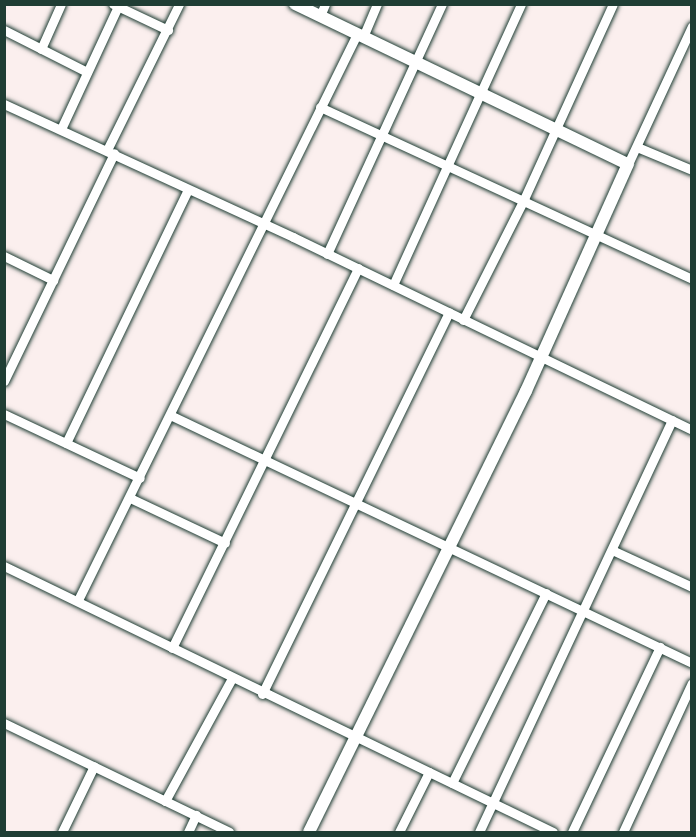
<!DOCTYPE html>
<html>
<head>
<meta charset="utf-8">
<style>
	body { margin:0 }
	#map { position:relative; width:696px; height:837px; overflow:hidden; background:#fbefee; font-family:Kalam,sans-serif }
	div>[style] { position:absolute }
	.roads { filter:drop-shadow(0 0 2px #1f3d34) drop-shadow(0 0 2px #1f3d34) }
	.minor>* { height:9px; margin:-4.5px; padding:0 4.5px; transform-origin:4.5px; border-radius:4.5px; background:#fff }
	.tertiary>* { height:12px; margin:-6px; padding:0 6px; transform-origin:6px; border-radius:6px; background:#fff }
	span { translate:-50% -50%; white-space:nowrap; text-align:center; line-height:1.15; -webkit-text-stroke:5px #fff; paint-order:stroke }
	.frame { position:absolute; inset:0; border:6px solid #1f3d34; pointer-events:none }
</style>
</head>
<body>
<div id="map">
	<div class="roads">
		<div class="minor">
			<div style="left:113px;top:4px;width:61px;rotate:25.3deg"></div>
			<div style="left:320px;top:16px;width:13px;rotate:-67deg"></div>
			<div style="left:4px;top:30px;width:93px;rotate:26.8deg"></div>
			<div style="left:363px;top:37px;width:36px;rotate:-67deg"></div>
			<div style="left:41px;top:49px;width:49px;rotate:-66deg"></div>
			<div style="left:4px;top:104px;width:318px;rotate:24.7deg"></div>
			<div style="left:293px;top:237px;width:443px;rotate:25.8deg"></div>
			<div style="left:320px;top:107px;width:410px;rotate:24.8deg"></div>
			<div style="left:61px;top:129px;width:138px;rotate:-65.1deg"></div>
			<div style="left:637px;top:147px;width:60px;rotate:22.7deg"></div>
			<div style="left:107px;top:150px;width:163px;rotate:-63.7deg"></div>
			<div style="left:628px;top:164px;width:152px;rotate:-65.1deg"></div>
			<div style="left:327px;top:254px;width:275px;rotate:-65.3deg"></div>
			<div style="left:4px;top:256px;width:55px;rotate:26.1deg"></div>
			<div style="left:393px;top:285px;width:309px;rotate:-65.5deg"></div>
			<div style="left:463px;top:320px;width:136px;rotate:-63.2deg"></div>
			<div style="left:524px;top:199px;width:214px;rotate:-65.5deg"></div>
			<div style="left:4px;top:381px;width:253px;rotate:-64.2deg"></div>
			<div style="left:4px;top:414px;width:150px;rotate:25.2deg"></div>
			<div style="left:170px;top:415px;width:578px;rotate:25.41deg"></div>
			<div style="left:66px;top:443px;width:281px;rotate:-64.3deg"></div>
			<div style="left:130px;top:498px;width:105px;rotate:25.3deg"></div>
			<div style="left:612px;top:550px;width:88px;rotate:24.8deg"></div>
			<div style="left:4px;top:566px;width:610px;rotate:25.85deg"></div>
			<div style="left:78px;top:600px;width:631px;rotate:-63.76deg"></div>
			<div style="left:172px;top:648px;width:423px;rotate:-63.9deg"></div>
			<div style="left:262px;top:694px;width:425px;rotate:-63.9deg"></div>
			<div style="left:4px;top:723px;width:250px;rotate:25.8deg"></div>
			<div style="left:452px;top:783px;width:212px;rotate:-63.7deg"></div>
			<div style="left:165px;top:801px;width:140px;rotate:-61.4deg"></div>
			<div style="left:62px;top:832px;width:73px;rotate:-64.1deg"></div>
			<div style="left:188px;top:832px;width:19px;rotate:-65deg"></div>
			<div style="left:399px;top:832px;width:67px;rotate:-63.4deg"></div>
			<div style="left:479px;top:832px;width:455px;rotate:-64.9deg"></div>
			<div style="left:572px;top:832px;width:205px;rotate:-64.6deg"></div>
			<div style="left:623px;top:832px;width:164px;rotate:-65.2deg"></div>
		</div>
		<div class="tertiary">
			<div style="left:295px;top:4px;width:369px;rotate:25.7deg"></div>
			<div style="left:628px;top:164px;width:249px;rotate:114.2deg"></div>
			<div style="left:526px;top:391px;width:491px;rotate:116.2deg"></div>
		</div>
	</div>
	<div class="frame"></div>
</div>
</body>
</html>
